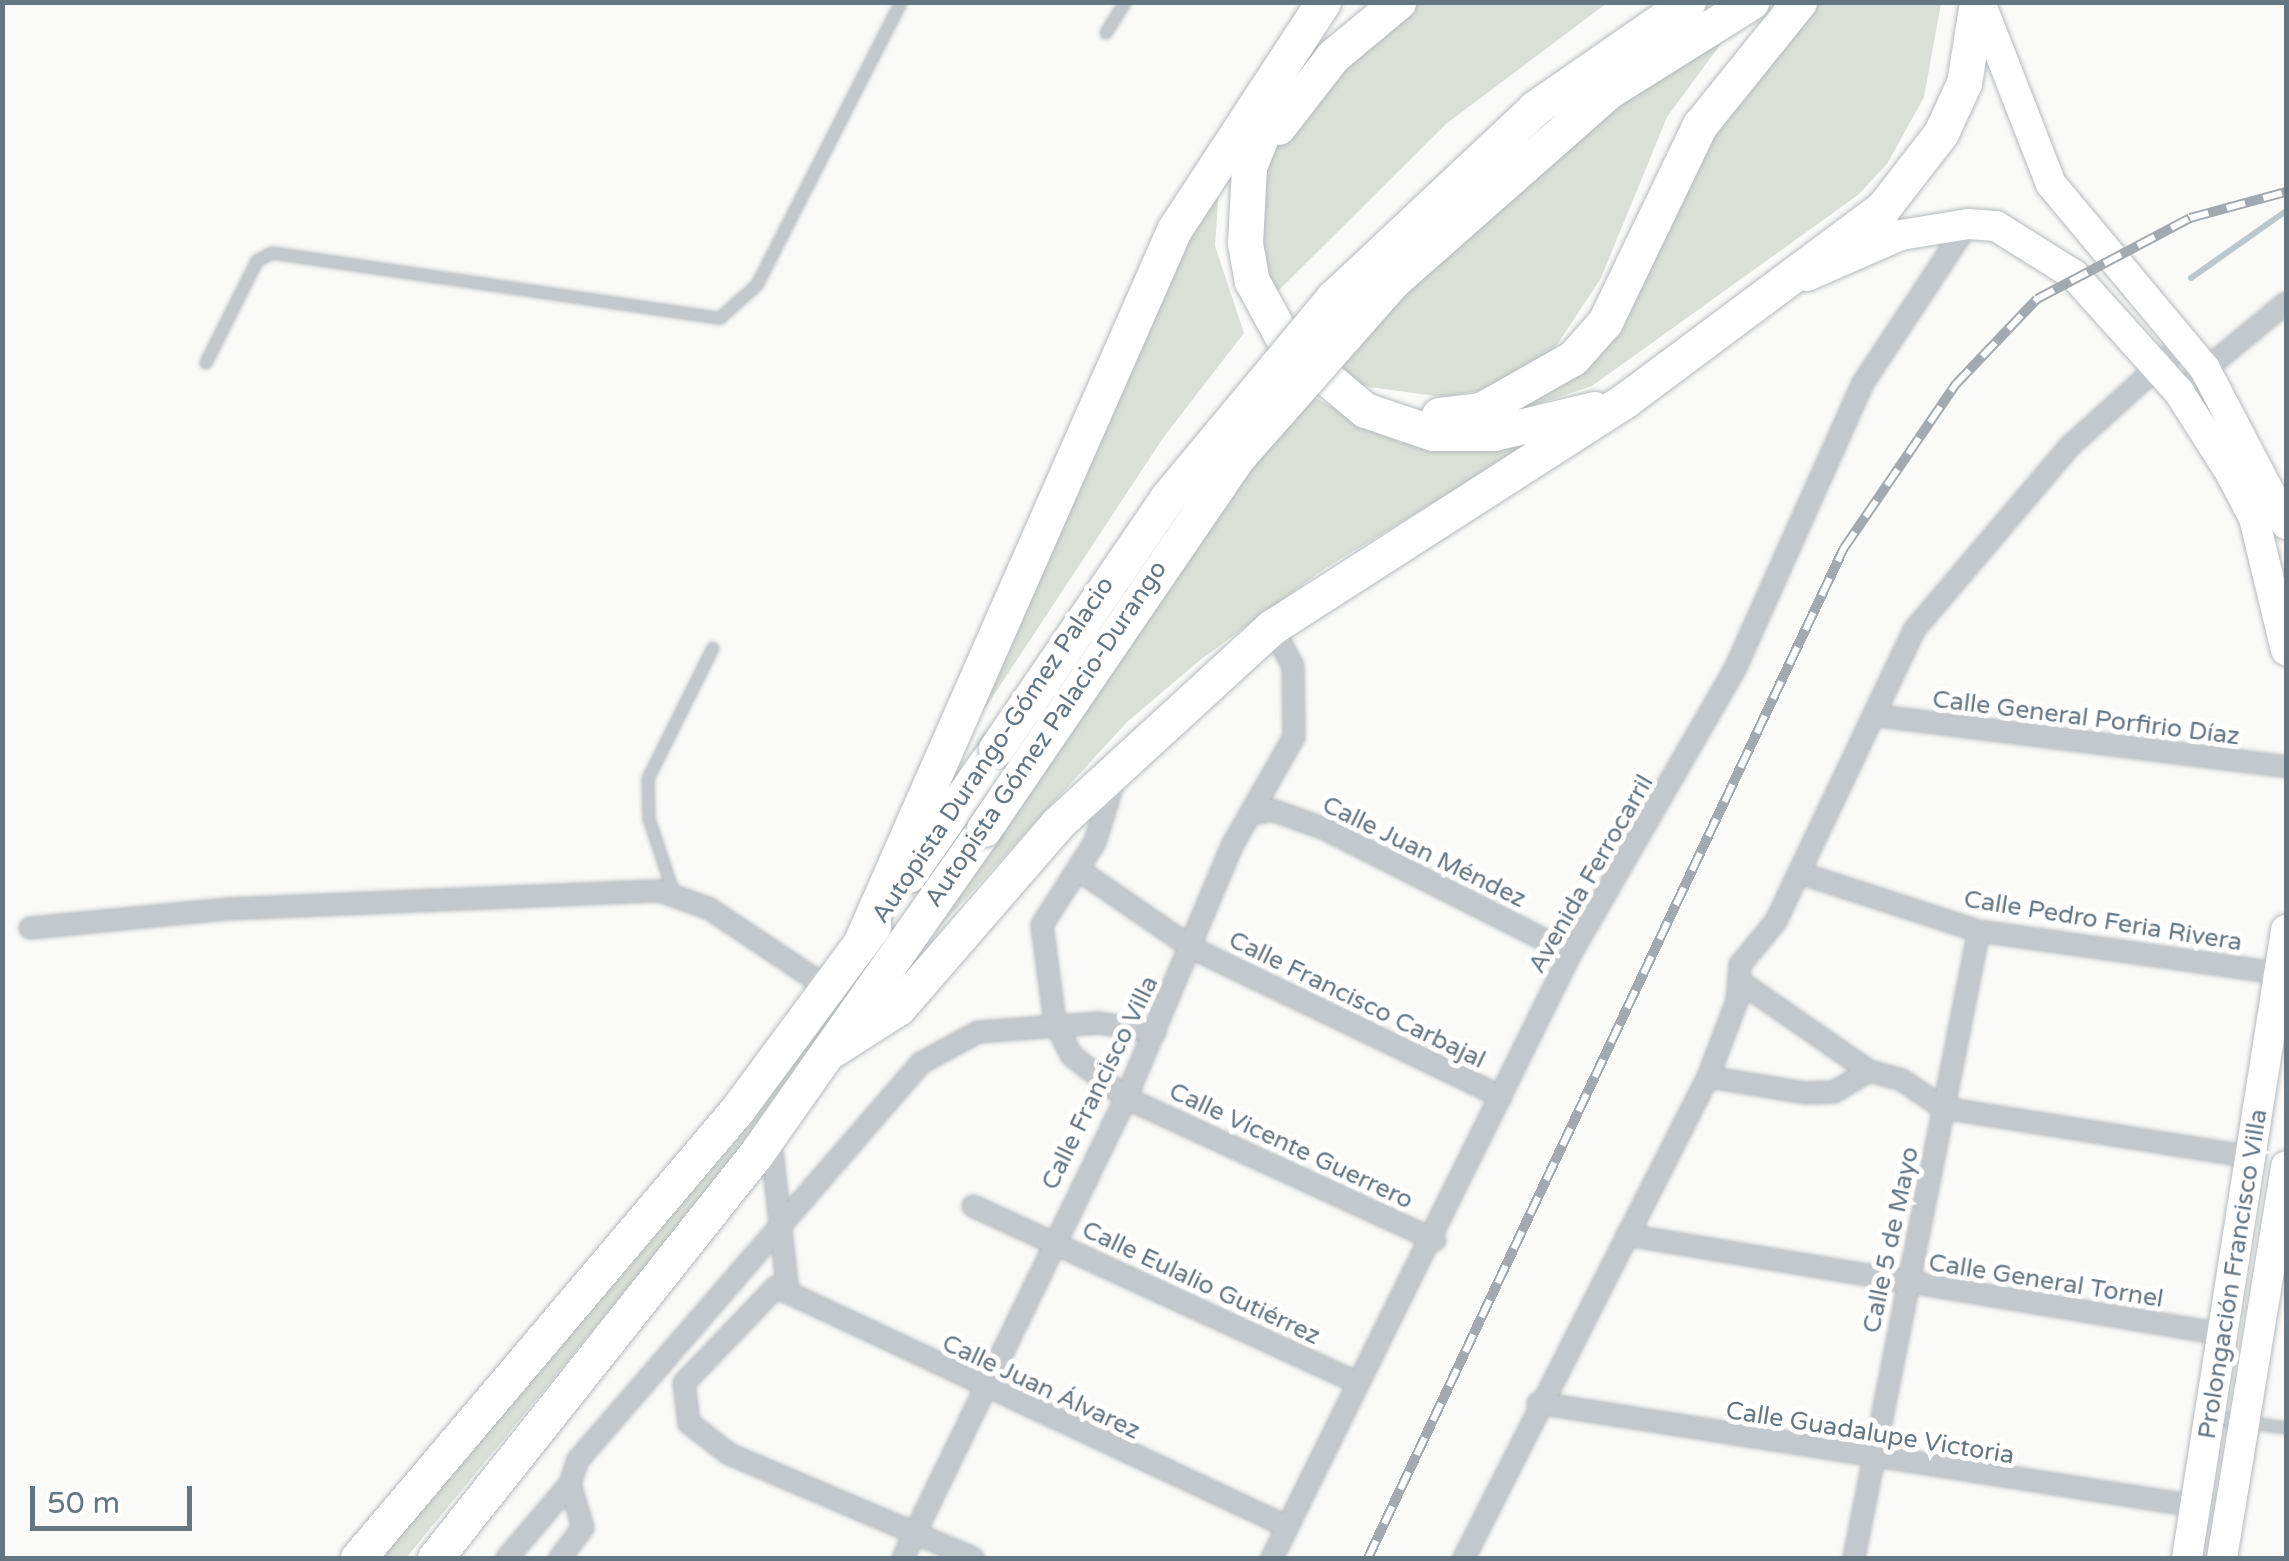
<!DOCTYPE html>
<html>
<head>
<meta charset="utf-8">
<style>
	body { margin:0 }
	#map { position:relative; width:2289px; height:1561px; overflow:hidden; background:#fafaf8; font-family:"Varela Round",sans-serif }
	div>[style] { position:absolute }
	.green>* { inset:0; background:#dadfd7 }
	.stream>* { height:6px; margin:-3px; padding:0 3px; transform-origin:3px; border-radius:3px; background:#bbc7cb }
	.roads { filter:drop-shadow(0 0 2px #b5babe) drop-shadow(0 0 2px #b5babe) }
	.service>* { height:10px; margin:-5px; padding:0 5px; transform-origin:5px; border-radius:5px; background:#c3c8cc }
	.minor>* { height:20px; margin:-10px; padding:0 10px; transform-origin:10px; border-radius:10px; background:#c3c8cc }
	.primary>* { height:30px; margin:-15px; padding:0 15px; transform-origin:15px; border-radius:15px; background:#fff }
	.motorway>* { height:35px; margin:-17.5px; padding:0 17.5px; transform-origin:17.5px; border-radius:17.5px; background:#fff }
	.rail>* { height:10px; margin-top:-5px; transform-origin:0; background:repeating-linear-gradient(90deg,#fff 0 19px,#a2aab0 0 38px); box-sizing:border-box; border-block:2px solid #a2aab0 }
	.bridges { filter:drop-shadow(0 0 2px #b4b9bd) drop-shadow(0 0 2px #b4b9bd) }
	.motorway-bridge>* { height:35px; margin:-17.5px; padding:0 17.5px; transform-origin:17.5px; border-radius:17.5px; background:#fff }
	span { translate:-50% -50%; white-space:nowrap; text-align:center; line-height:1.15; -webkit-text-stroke:10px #fff; paint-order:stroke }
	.street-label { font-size:25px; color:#657683 }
	.frame { position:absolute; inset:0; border:5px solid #657683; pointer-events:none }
	.scale { position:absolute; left:30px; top:1486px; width:162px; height:45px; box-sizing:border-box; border:5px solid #657683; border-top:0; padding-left:12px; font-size:30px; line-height:35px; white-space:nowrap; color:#657683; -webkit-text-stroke:8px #fff; paint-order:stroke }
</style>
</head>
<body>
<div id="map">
	<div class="green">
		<div style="clip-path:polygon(1807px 2px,1941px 3px,1924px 97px,1887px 164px,1858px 195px,1592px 386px,1486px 421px,1553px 388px,1700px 136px)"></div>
		<div style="clip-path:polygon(1410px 3px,1607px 3px,1446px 124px,1274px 295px,1259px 253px,1259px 188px,1271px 151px,1289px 117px)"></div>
		<div style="clip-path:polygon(1751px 3px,1667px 117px,1601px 278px,1553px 351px,1484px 390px,1443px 397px,1362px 386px,1329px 367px,1548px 148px)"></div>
		<div style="clip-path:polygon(1221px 156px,1215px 246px,1244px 333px,1163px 438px,953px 757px)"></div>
		<div style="clip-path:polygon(1308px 394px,1400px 443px,1530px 444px,1324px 569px,1199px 661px,1127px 722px,893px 978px,1238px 479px)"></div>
		<div style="clip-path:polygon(898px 918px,765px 1121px,406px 1558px,380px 1558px,752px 1113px)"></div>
	</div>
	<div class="stream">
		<div style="left:2191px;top:278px;width:116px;rotate:-35.2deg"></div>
	</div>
	<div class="roads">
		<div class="service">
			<div style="left:1106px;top:33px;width:36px;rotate:-58deg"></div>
			<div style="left:206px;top:363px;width:114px;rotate:-63.4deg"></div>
			<div style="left:257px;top:261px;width:17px;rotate:-28deg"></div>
			<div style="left:272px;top:253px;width:453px;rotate:8.3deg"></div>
			<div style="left:720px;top:318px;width:50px;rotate:-41.7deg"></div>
			<div style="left:757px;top:285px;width:318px;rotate:-63deg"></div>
			<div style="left:674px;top:894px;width:79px;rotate:-108.4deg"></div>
			<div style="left:649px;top:819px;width:40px;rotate:-91.4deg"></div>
			<div style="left:648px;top:779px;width:146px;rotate:-63.6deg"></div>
			<div style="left:2213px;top:1418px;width:74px;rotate:7.8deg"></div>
		</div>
		<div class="minor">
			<div style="left:2195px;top:378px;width:118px;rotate:-39.5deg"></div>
			<div style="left:1879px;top:716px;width:410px;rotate:7.1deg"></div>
			<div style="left:1115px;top:778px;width:67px;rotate:107.4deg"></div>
			<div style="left:1095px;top:842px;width:98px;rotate:122.6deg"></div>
			<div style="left:1042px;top:925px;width:99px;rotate:82.4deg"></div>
			<div style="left:1055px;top:1023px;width:36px;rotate:63deg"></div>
			<div style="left:1071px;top:1055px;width:70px;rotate:38deg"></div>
			<div style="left:1126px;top:1098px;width:340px;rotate:24.7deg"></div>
			<div style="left:1252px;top:814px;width:20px;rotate:-11deg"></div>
			<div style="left:1272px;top:810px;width:56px;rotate:19.7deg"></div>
			<div style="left:1325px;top:829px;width:275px;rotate:26.8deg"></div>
			<div style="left:1080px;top:871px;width:136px;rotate:34.5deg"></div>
			<div style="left:1192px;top:948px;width:343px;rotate:25.7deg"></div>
			<div style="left:1800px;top:873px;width:188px;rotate:18deg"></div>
			<div style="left:1979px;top:931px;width:310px;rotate:8deg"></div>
			<div style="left:30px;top:928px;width:197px;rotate:-5.5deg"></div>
			<div style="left:226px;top:909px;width:434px;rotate:-2.4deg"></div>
			<div style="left:660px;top:891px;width:53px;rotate:19.8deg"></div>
			<div style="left:710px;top:909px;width:142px;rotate:33.8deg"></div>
			<div style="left:1739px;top:981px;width:158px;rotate:34.7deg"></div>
			<div style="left:1708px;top:1077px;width:99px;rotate:9.3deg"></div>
			<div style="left:1806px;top:1093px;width:28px;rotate:-2deg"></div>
			<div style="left:1834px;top:1092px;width:41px;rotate:-31deg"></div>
			<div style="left:1869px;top:1071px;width:34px;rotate:15deg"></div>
			<div style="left:1902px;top:1080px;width:50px;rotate:34.3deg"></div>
			<div style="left:1943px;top:1108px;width:313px;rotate:9deg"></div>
			<div style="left:770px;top:1134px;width:160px;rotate:83.5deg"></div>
			<div style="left:973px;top:1206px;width:419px;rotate:24.7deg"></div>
			<div style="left:1627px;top:1235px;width:603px;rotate:9.45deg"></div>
			<div style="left:1538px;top:1403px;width:664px;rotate:8.92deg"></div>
			<div style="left:507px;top:1558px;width:97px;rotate:-49.6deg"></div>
			<div style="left:560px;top:1558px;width:38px;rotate:-53deg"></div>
			<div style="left:583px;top:1528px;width:46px;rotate:-106.5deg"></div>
			<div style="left:570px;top:1484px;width:25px;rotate:-72deg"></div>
			<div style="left:578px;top:1460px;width:525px;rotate:-49.17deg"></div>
			<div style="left:921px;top:1063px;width:65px;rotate:-28.5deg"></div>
			<div style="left:978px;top:1032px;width:121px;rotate:-4.3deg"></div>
			<div style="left:1099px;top:1023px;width:57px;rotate:9.1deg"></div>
			<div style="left:903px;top:1558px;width:511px;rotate:-64.14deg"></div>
			<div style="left:1126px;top:1098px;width:276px;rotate:-67.2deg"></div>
			<div style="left:1233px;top:844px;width:123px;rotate:-60.3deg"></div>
			<div style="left:1294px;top:737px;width:71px;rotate:-90.8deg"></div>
			<div style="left:1293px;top:666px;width:44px;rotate:-118.3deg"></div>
			<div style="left:973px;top:1558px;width:265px;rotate:-156.9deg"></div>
			<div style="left:729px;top:1454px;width:51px;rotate:-142.2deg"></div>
			<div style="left:689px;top:1423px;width:40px;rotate:-97.1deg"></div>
			<div style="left:684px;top:1383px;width:133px;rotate:-46.2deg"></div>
			<div style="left:776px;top:1287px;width:565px;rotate:25.11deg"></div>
			<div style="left:1272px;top:1558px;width:675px;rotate:-63.7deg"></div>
			<div style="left:1571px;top:953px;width:328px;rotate:-60deg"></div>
			<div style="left:1735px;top:669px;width:313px;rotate:-65.9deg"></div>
			<div style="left:1863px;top:383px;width:191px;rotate:-56.6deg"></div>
			<div style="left:1464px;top:1558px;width:539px;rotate:-63.1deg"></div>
			<div style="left:1708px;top:1077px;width:81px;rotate:-69.1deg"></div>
			<div style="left:1737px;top:1001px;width:36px;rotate:-85deg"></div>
			<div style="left:1740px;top:965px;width:57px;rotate:-50.7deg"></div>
			<div style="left:1776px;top:921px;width:322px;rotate:-64.6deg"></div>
			<div style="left:1914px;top:630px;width:240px;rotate:-49.7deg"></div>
			<div style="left:2069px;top:447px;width:154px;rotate:-42.1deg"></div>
			<div style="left:1854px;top:1558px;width:639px;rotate:-78.73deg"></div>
		</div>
		<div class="primary">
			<div style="left:1980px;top:2px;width:195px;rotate:68.7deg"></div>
			<div style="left:2051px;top:184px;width:241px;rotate:50.2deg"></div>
			<div style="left:2205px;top:369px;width:175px;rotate:62.4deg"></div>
			<div style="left:1807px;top:276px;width:103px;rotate:-23.6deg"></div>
			<div style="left:1901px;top:235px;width:68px;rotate:-9.3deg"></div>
			<div style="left:1968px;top:224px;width:28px;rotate:4deg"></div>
			<div style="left:1996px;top:226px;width:92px;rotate:32.1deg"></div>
			<div style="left:2074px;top:275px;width:157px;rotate:48.1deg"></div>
			<div style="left:2179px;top:392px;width:95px;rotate:57.5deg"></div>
			<div style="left:2230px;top:472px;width:52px;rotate:62.4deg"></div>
			<div style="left:2254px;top:518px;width:136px;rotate:76.4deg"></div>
			<div style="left:2187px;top:1558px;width:636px;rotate:-81.04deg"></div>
			<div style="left:2222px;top:1558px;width:397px;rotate:-80.7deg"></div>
		</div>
		<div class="motorway">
			<div style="left:1281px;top:87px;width:86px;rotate:111.8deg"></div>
			<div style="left:1249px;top:167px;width:76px;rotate:93deg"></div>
			<div style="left:1245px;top:243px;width:39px;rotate:80deg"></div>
			<div style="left:1252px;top:281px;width:72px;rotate:61.6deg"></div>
			<div style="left:1286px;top:344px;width:103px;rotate:39.9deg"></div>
			<div style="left:1365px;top:410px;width:72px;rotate:18.7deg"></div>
			<div style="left:1433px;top:433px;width:61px"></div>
			<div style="left:1494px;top:433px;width:103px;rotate:-13.5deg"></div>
			<div style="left:1278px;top:127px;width:90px;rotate:-52.2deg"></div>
			<div style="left:1333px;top:56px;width:85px;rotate:-39.7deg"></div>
			<div style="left:1439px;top:415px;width:42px;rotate:-6.8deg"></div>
			<div style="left:1481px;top:410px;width:106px;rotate:-29.5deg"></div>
			<div style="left:1573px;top:358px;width:48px;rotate:-48.4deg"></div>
			<div style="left:1605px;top:322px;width:219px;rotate:-64.3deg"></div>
			<div style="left:1700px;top:125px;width:158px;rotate:-51.2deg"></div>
			<div style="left:908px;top:875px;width:154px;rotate:-55.1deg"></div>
			<div style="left:860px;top:944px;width:780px;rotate:-66.26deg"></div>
			<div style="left:1174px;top:230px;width:272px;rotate:-56.8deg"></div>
			<div style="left:832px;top:1050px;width:78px;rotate:-32.5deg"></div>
			<div style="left:898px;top:1008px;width:245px;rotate:-49.1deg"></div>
			<div style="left:1058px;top:823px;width:290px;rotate:-42.5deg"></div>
			<div style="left:1272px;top:627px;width:418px;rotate:-32.7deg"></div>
			<div style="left:1624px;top:401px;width:323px;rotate:-36.7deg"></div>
			<div style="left:1883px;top:208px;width:95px;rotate:-52.3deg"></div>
			<div style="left:1941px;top:133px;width:55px;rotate:-65.3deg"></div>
			<div style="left:1964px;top:83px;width:82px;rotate:-80.9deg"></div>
			<div style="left:358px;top:1558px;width:587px;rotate:-49.77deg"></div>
			<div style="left:737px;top:1110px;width:229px;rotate:-53.5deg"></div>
			<div style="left:435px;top:1558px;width:516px;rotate:-51.53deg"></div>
			<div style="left:756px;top:1154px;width:397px;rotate:-54.9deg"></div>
		</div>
	</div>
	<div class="rail">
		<div style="left:1368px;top:1558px;width:1117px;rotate:-64.77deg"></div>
		<div style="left:1844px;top:548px;width:199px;rotate:-55.7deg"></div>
		<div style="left:1956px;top:384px;width:117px;rotate:-46.4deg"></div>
		<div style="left:2037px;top:299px;width:173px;rotate:-27.9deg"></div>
		<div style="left:2190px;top:218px;width:99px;rotate:-15.2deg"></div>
	</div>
	<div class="bridges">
		<div class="motorway-bridge">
			<div style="left:996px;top:749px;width:304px;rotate:-55.7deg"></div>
			<div style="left:1167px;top:498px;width:260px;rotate:-50.3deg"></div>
			<div style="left:1333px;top:298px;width:277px;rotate:-43.2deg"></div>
			<div style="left:1535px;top:108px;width:186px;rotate:-34.7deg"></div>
			<div style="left:984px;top:829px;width:449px;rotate:-55.7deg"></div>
			<div style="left:1237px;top:458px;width:235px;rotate:-48.6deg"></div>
			<div style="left:1392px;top:282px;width:289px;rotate:-41.4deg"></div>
			<div style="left:1609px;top:91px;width:168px;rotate:-32.1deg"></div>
		</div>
	</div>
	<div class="street-label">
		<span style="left:2086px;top:718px;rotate:7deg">Calle General Porfirio Díaz</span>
		<span style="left:1046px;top:734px;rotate:-56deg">Autopista Gómez Palacio-Durango</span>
		<span style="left:993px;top:750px;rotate:-56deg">Autopista Durango-Gómez Palacio</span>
		<span style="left:1424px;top:852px;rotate:26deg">Calle Juan Méndez</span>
		<span style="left:1591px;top:874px;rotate:-60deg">Avenida Ferrocarril</span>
		<span style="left:2103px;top:921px;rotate:9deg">Calle Pedro Feria Rivera</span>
		<span style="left:1357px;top:1000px;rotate:26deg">Calle Francisco Carbajal</span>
		<span style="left:1100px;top:1083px;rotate:-64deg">Calle Francisco Villa</span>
		<span style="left:1291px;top:1146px;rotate:25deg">Calle Vicente Guerrero</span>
		<span style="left:1891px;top:1240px;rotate:-78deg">Calle 5 de Mayo</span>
		<span style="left:2233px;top:1274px;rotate:-81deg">Prolongación Francisco Villa</span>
		<span style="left:2046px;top:1281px;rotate:9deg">Calle General Tornel</span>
		<span style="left:1201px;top:1283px;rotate:25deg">Calle Eulalio Gutiérrez</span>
		<span style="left:1041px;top:1387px;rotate:25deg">Calle Juan Álvarez</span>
		<span style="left:1870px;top:1433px;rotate:9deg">Calle Guadalupe Victoria</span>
	</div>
	<div class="frame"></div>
	<div class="scale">50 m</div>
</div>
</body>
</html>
